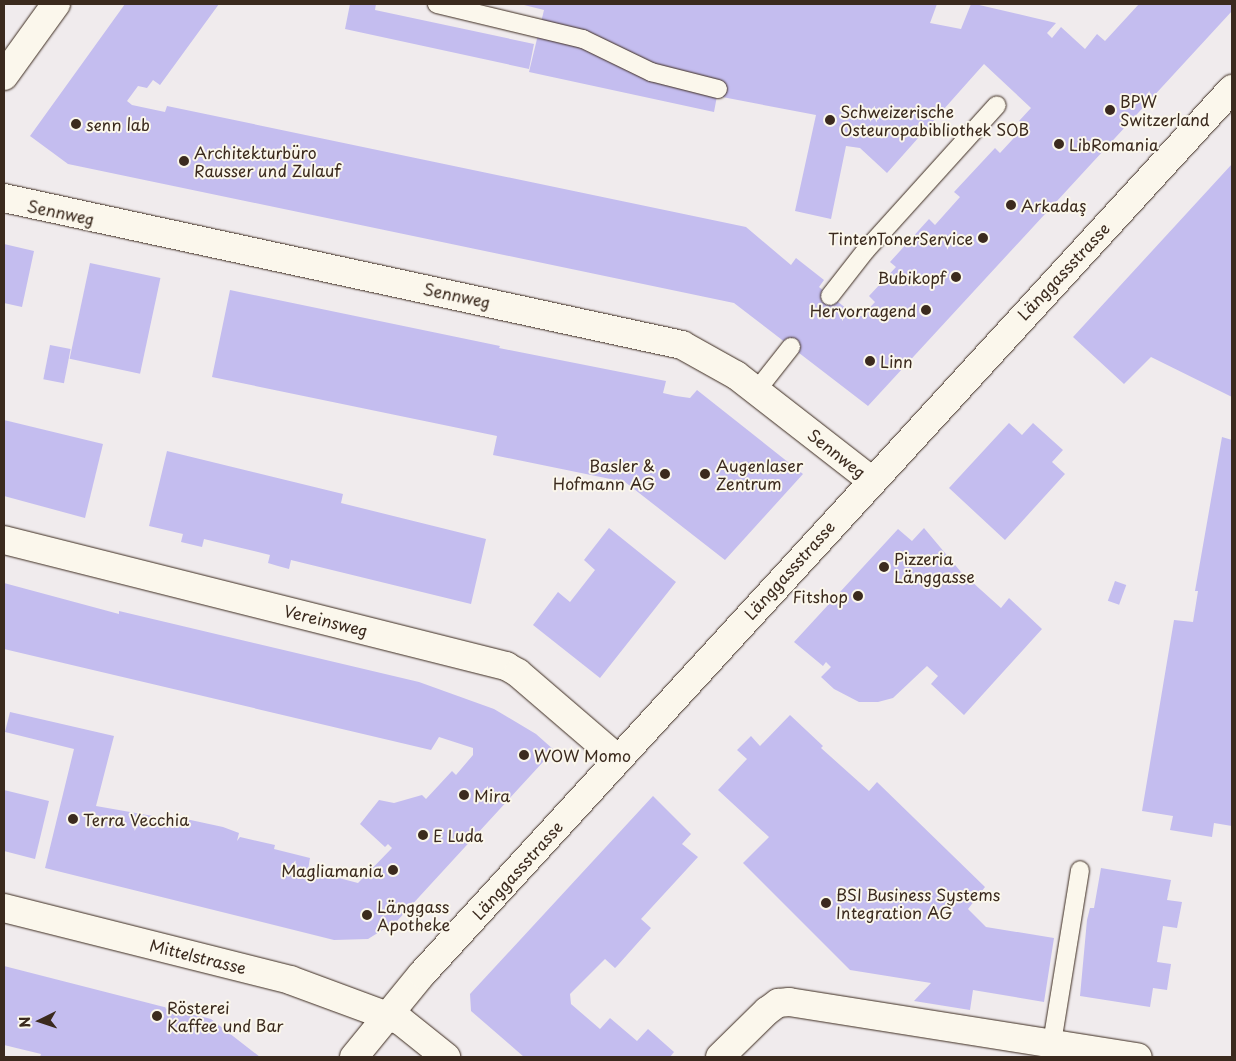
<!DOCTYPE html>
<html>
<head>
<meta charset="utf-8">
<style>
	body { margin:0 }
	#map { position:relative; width:1236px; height:1061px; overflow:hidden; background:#f0ebed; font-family:"Playpen Sans",sans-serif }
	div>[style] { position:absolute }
	.building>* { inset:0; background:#c4bdef; transform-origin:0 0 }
	.roads { filter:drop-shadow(0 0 1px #3b2a1e) drop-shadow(0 0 1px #3b2a1e) }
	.lane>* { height:18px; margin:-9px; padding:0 9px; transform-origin:9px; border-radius:9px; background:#fbf7ec }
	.street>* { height:28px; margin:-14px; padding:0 14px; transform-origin:14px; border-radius:14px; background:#fbf7ec }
	.secondary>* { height:28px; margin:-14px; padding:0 14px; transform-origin:14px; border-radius:14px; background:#fbf7ec }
	.dots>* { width:14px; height:14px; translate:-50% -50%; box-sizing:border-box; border:2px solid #fbf7ec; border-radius:50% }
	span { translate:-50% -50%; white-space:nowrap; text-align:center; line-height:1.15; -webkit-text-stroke:4px #fbf7ec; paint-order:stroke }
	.poi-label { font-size:16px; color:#3b2a1e }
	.left { translate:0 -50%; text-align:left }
	.right { translate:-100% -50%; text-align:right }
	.street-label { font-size:16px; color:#3b2a1e }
	.frame { position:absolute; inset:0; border:5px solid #3b2a1e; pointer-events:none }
	.north { position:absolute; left:15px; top:996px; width:50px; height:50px; -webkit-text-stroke:4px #fbf7ec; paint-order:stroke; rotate:266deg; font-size:14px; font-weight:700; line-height:20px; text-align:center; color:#3b2a1e }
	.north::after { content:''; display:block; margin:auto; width:18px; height:22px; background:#3b2a1e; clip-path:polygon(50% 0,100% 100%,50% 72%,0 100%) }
</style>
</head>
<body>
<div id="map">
	<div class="building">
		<div style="clip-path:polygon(125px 4px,219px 4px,160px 85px,153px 80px,147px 88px,138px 86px,127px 101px,132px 105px,165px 112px,167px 106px,746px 227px,791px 265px,796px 258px,824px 280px,819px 287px,856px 316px,862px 316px,875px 302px,869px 296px,896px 267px,890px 262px,929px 219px,935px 225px,960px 197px,954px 192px,995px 148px,1000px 153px,1025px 126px,1019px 121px,1031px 108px,984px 64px,887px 173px,860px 148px,846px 146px,831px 219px,795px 211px,816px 115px,717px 96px,714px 112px,529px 72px,544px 10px,520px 4px,937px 4px,930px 23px,961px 29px,971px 4px,975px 4px,1056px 23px,1047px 33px,1052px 38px,1061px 27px,1085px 49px,1097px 34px,1105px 41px,1139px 4px,1232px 4px,1232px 11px,868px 406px,734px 303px,68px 164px,30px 136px)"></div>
		<div style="clip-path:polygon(350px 4px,376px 4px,375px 10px,534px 44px,529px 69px,345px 29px)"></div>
		<div style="clip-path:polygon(1232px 164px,1232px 397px,1151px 357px,1124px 384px,1073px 337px)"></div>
		<div style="clip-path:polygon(4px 244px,34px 251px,22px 307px,4px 303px)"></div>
		<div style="left:90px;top:263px;width:72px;height:98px;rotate:12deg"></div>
		<div style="clip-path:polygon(230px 290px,500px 346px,499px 348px,666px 381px,663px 393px,676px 396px,690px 398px,697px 390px,803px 474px,725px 560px,625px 482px,493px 455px,497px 436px,212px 377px)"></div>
		<div style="left:50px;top:345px;width:21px;height:35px;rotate:11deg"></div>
		<div style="clip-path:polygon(4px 420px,103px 444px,85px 518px,4px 496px)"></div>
		<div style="clip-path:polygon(1009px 423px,1022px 435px,1033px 423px,1063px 450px,1052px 462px,1065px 474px,1005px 540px,949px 488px)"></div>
		<div style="clip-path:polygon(1222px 437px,1232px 440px,1232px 826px,1214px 823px,1212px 837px,1170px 830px,1173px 816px,1142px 811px,1174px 620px,1193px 622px,1198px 591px,1195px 591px)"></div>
		<div style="clip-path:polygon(167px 451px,343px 494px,341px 503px,486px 539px,471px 604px,291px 560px,289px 569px,278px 566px,268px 563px,270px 555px,204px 539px,202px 547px,181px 542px,183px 534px,149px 526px)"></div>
		<div style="clip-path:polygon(609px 528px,676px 582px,600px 678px,533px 625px,558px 592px,570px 602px,595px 570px,584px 560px)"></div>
		<div style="clip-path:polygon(924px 528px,961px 572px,1001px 608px,1009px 598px,1042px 629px,964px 715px,931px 684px,938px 676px,927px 666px,893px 698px,878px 702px,859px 702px,834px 689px,821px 677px,831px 667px,826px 662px,823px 666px,794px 642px,898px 529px,912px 541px)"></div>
		<div style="left:1115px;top:581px;width:12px;height:21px;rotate:20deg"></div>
		<div style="clip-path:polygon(4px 583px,119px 614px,119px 611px,419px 682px,494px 709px,536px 734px,554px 750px,397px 921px,368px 939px,334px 940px,45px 868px,74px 749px,5px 732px,10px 712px,114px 736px,96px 806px,170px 819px,169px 824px,172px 816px,223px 827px,239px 833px,237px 841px,240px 837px,275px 845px,274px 849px,310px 858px,308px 870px,358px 883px,392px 848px,388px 844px,385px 847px,360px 824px,379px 800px,394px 803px,422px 795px,426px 799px,452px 771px,456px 775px,473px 755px,473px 748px,439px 737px,431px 750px,4px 649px)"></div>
		<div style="clip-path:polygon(790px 715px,823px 746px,821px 748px,869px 791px,877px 782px,985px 887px,968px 909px,986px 927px,1054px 938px,1044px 1002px,973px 990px,970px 1010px,914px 1001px,931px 983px,850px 970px,743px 863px,769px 837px,718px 790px,747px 759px,737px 750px,751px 736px,760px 746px)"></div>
		<div style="clip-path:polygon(4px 790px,49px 801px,35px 859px,4px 851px)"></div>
		<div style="clip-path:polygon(653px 796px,691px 834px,682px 844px,698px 857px,641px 919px,651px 928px,618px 965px,615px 968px,605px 959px,570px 994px,571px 1004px,600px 1029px,610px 1018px,637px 1041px,648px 1029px,674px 1052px,670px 1057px,524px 1057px,471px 1011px,470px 994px)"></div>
		<div style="clip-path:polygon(1101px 868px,1171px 880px,1167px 900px,1182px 902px,1177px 928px,1163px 926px,1157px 962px,1171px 964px,1167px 990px,1153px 988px,1150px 1007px,1080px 996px,1087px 920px,1090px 908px,1094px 908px)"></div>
		<div style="clip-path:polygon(4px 966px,211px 1019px,260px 1057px,40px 1057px,41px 1054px,4px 1045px)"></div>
	</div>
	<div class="roads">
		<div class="lane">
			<div style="left:437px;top:4px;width:150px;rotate:13.5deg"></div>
			<div style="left:583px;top:39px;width:76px;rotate:25.9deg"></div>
			<div style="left:651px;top:72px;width:69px;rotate:14.2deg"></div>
			<div style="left:830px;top:296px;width:58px;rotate:-52deg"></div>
			<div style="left:866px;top:250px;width:195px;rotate:-47.9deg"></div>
			<div style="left:757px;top:390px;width:55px;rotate:-51.7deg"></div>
			<div style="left:1052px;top:1043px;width:175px;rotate:-80.8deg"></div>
		</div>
		<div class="street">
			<div style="left:4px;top:76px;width:89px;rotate:-54.2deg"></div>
			<div style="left:4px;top:198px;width:694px;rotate:12.23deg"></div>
			<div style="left:682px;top:345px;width:62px;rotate:29.1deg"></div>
			<div style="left:736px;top:375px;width:171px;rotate:37.9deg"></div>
			<div style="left:4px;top:540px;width:518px;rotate:14.09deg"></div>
			<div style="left:506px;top:666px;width:14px;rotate:30deg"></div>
			<div style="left:518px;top:673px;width:132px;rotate:40.7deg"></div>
			<div style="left:4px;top:908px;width:295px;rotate:14.1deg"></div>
			<div style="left:290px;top:980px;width:118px;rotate:20.3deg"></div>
			<div style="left:401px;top:1021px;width:58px;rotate:38.7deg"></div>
			<div style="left:720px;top:1057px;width:66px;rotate:-44.4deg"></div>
			<div style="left:767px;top:1011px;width:14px;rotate:-36deg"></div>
			<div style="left:778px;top:1003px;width:11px;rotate:-5deg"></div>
			<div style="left:789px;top:1002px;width:353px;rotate:9deg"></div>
		</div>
		<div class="secondary">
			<div style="left:354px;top:1057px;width:107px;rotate:-50.7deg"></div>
			<div style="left:422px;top:974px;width:1200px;rotate:-47.53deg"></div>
		</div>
	</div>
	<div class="dots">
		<div style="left:1110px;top:110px;background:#3b2a1e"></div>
		<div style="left:830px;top:120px;background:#3b2a1e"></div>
		<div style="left:76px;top:124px;background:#3b2a1e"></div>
		<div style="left:1059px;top:144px;background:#3b2a1e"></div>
		<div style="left:184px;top:161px;background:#3b2a1e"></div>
		<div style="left:1011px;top:205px;background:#3b2a1e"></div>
		<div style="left:983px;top:238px;background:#3b2a1e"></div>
		<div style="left:956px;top:277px;background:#3b2a1e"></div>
		<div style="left:926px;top:310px;background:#3b2a1e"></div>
		<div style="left:870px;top:361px;background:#3b2a1e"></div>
		<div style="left:665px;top:474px;background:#3b2a1e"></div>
		<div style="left:705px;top:474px;background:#3b2a1e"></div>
		<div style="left:884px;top:567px;background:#3b2a1e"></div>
		<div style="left:858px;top:596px;background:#3b2a1e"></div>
		<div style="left:524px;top:755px;background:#3b2a1e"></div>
		<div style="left:464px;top:795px;background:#3b2a1e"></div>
		<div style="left:73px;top:819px;background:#3b2a1e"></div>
		<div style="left:423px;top:835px;background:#3b2a1e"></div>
		<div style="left:393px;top:870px;background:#3b2a1e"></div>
		<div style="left:826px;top:903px;background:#3b2a1e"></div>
		<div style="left:367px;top:915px;background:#3b2a1e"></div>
		<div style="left:157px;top:1016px;background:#3b2a1e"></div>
	</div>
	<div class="poi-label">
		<span class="left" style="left:1120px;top:110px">BPW<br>Switzerland</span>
		<span class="left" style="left:840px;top:120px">Schweizerische<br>Osteuropabibliothek SOB</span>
		<span class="left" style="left:86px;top:124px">senn lab</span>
		<span class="left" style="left:1069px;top:144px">LibRomania</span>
		<span class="left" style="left:194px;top:161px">Architekturbüro<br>Rausser und Zulauf</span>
		<span class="left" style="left:1021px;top:205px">Arkadaş</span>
		<span class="right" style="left:973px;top:238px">TintenTonerService</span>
		<span class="right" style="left:946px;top:277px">Bubikopf</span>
		<span class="right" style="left:916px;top:310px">Hervorragend</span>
		<span class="left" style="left:880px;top:361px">Linn</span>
		<span class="right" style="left:655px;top:474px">Basler &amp;<br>Hofmann AG</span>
		<span class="left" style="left:716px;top:474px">Augenlaser<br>Zentrum</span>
		<span class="left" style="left:894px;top:567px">Pizzeria<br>Länggasse</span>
		<span class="right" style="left:848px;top:596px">Fitshop</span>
		<span class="left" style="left:534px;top:755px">WOW Momo</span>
		<span class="left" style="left:474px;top:795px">Mira</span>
		<span class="left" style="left:83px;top:819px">Terra Vecchia</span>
		<span class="left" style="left:433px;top:835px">E Luda</span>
		<span class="right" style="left:383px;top:870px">Magliamania</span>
		<span class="left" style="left:836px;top:903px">BSI Business Systems<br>Integration AG</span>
		<span class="left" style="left:377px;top:915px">Länggass<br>Apotheke</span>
		<span class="left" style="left:167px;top:1016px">Rösterei<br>Kaffee und Bar</span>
	</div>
	<div class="street-label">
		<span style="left:61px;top:212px;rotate:12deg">Sennweg</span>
		<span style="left:1063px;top:271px;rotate:-47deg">Länggassstrasse</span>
		<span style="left:457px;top:295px;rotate:12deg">Sennweg</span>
		<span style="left:837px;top:453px;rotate:38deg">Sennweg</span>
		<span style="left:789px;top:570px;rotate:-48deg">Länggassstrasse</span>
		<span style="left:326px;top:620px;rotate:14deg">Vereinsweg</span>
		<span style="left:517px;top:870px;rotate:-48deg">Länggassstrasse</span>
		<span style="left:198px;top:956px;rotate:14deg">Mittelstrasse</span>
	</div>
	<div class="frame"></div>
	<div class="north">N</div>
</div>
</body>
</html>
